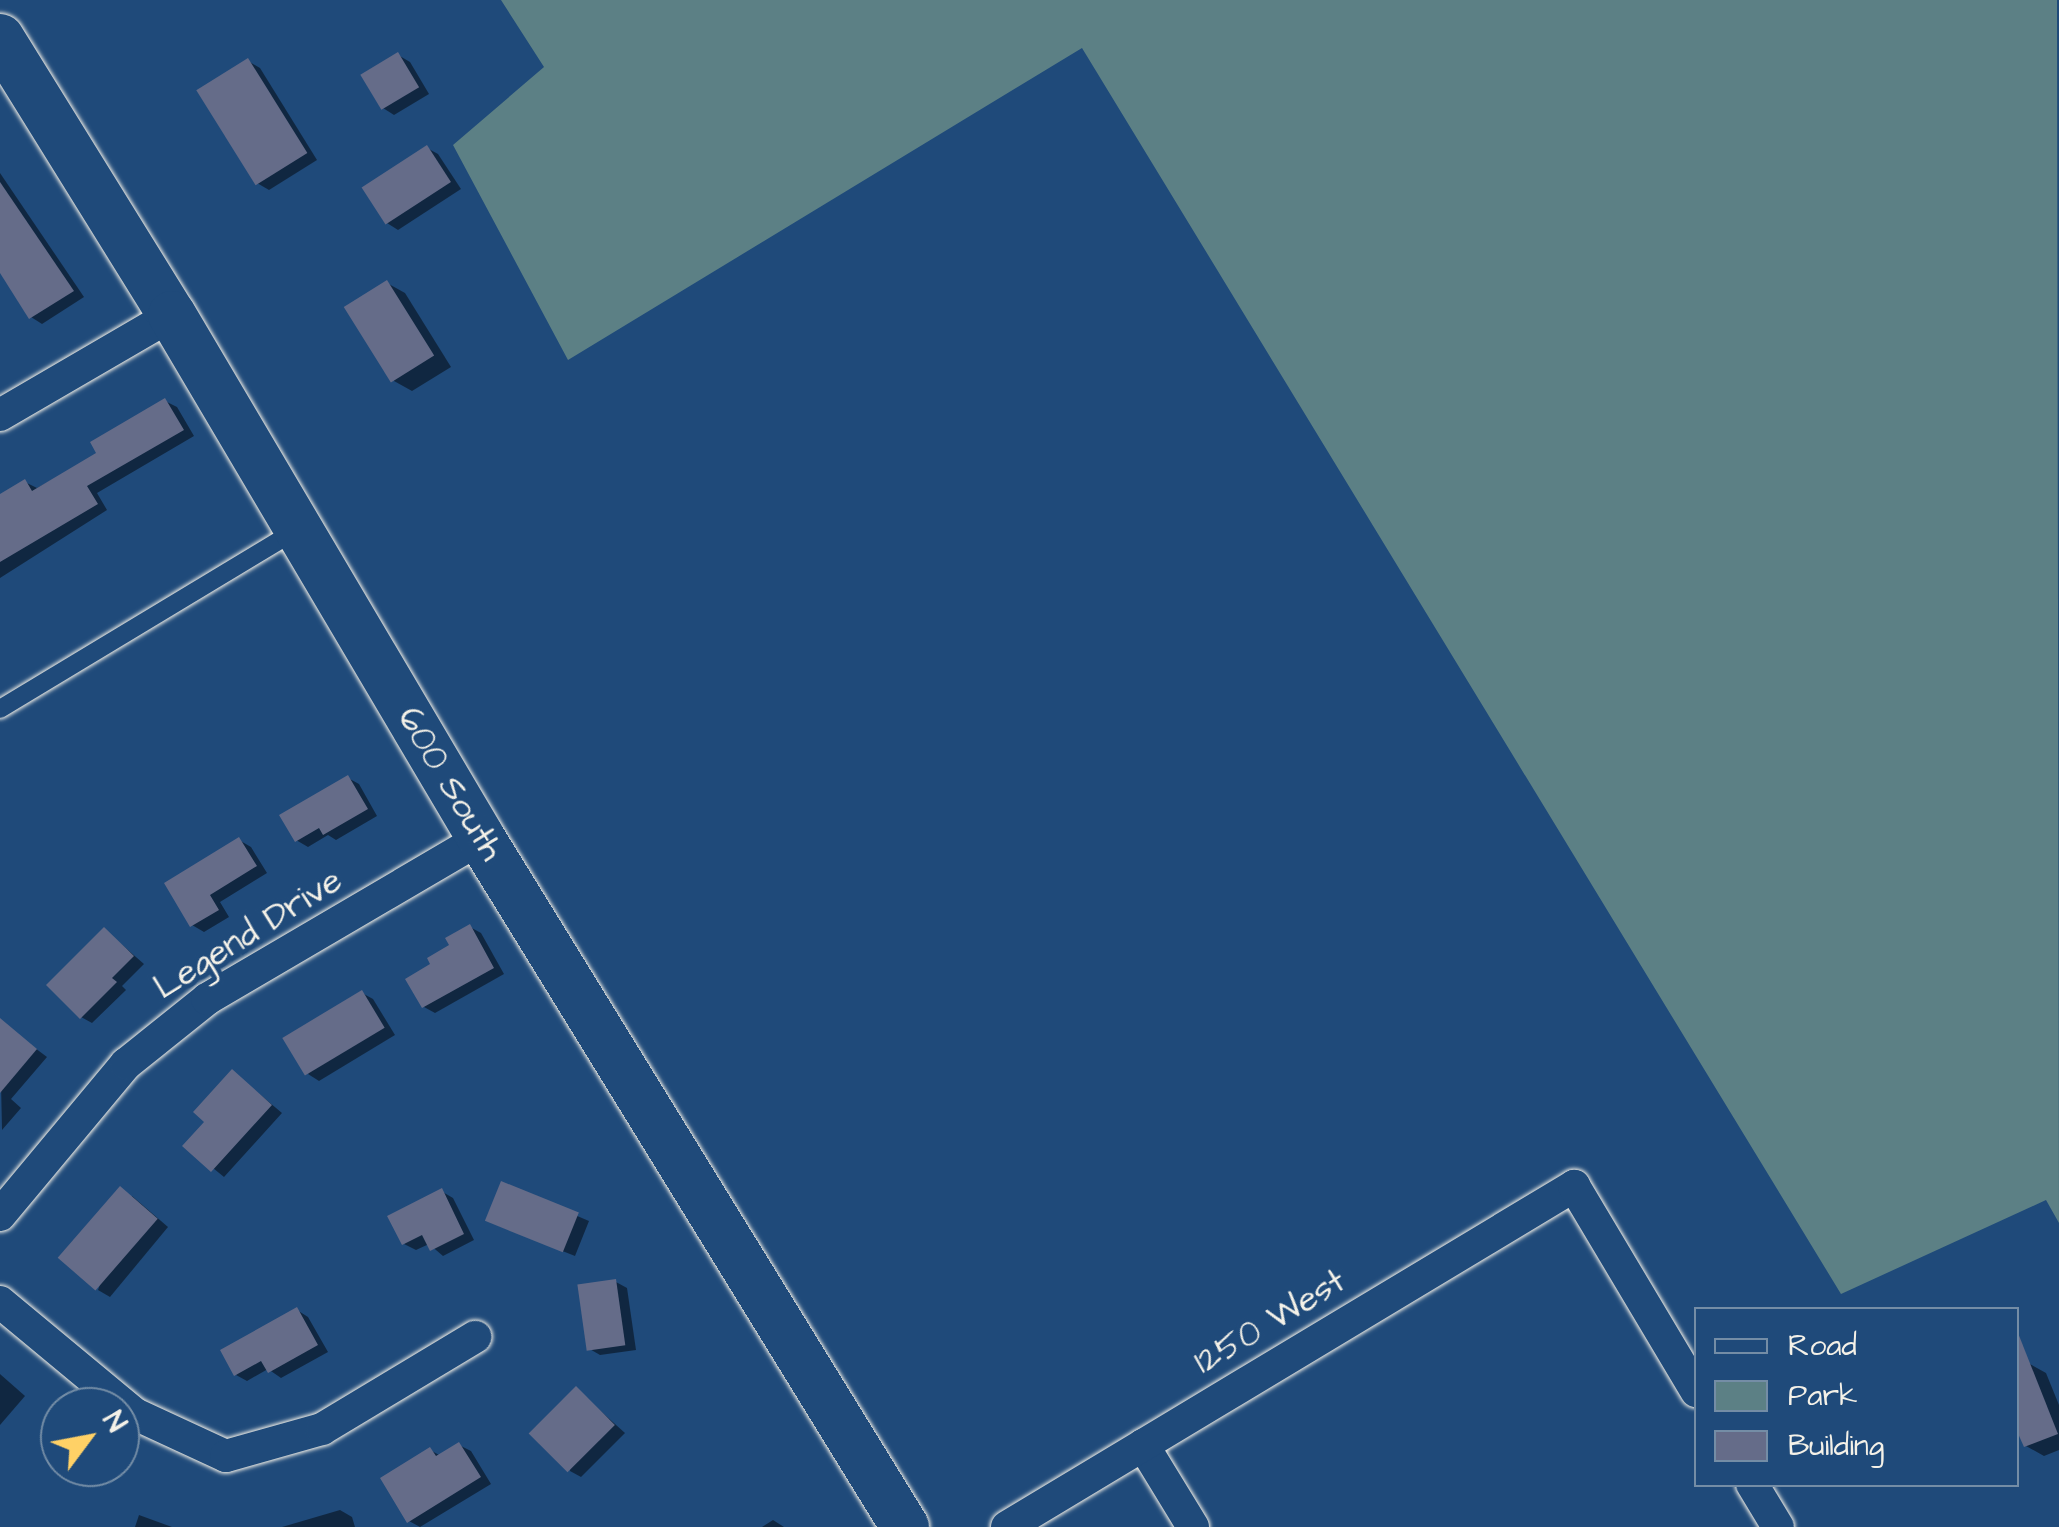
<!DOCTYPE html>
<html>
<head>
<meta charset="utf-8">
<style>
	body { margin:0 }
	#map { position:relative; width:2059px; height:1527px; overflow:hidden; background:#1f4a7a; font-family:"Architects Daughter",sans-serif }
	div>[style] { position:absolute }
	.green>* { inset:0; background:#5c8085 }
	.shadow>* { inset:0; background:#0007 }
	.building>* { inset:0; background:#656c89; transform-origin:0 0 }
	.roads { filter:drop-shadow(0 0 2px #f4f1e8) drop-shadow(0 0 2px #f4f1e8) }
	.service>* { height:18px; margin:-9px; padding:0 9px; transform-origin:9px; border-radius:9px; background:#1f4a7a }
	.minor>* { height:32px; margin:-16px; padding:0 16px; transform-origin:16px; border-radius:16px; background:#1f4a7a }
	.secondary>* { height:48px; margin:-24px; padding:0 24px; transform-origin:24px; border-radius:24px; background:#1f4a7a }
	span { translate:-50% -50%; white-space:nowrap; text-align:center; line-height:1.15; -webkit-text-stroke:9px #1f4a7a; paint-order:stroke }
	.street-label { font-size:35px; color:#f4f1e8 }
	.legend { position:absolute; left:1694px; top:1307px; width:325px; height:180px; box-sizing:border-box; background:#1f4a7a; border:2px solid #748da6; margin:0; padding:12px 18px; list-style:none; font-size:30px; color:#f4f1e8 }
	.legend li { display:flex; align-items:center; gap:20px; height:50px }
	.legend b { width:50px; border:2px solid #748da6 }
	.north { position:absolute; left:40px; top:1387px; width:100px; height:100px; box-sizing:border-box; background:#1f4a7a; border:2px solid #748da6; border-radius:50%; rotate:58deg; font-size:28px; font-weight:700; line-height:40px; text-align:center; color:#f4f1e8 }
	.north::after { content:''; display:block; margin:auto; width:35px; height:45px; background:#ffd166; clip-path:polygon(50% 0,100% 100%,50% 72%,0 100%) }
</style>
</head>
<body>
<div id="map">
	<div class="green">
		<div style="clip-path:polygon(501px 0,2057px 0,2059px 1223px,2046px 1200px,1841px 1294px,1082px 48px,568px 360px,453px 145px,544px 67px)"></div>
	</div>
	<div class="shadow">
		<div style="clip-path:polygon(398px 55px,410px 62px,429px 94px,394px 115px,383px 108px)"></div>
		<div style="clip-path:polygon(248px 61px,260px 68px,317px 160px,269px 190px,257px 183px)"></div>
		<div style="clip-path:polygon(427px 148px,438px 154px,461px 189px,398px 230px,387px 223px)"></div>
		<div style="clip-path:polygon(0 173px,84px 297px,42px 324px,31px 317px,0 268px)"></div>
		<div style="clip-path:polygon(387px 283px,405px 293px,451px 367px,412px 391px,394px 381px)"></div>
		<div style="clip-path:polygon(165px 401px,177px 407px,194px 436px,97px 493px,107px 510px,0 578px,0 497px,25px 482px,37px 488px,100px 454px)"></div>
		<div style="clip-path:polygon(348px 778px,359px 784px,377px 816px,336px 840px,328px 835px,308px 847px,296px 840px)"></div>
		<div style="clip-path:polygon(239px 840px,251px 847px,267px 873px,220px 902px,229px 917px,204px 932px,192px 925px)"></div>
		<div style="clip-path:polygon(470px 927px,481px 933px,504px 974px,435px 1013px,424px 1007px,433px 965px)"></div>
		<div style="clip-path:polygon(105px 930px,144px 964px,122px 986px,126px 990px,92px 1023px,81px 1017px)"></div>
		<div style="clip-path:polygon(362px 993px,373px 999px,395px 1035px,319px 1081px,308px 1074px)"></div>
		<div style="clip-path:polygon(7px 1027px,47px 1057px,11px 1099px,21px 1108px,2px 1130px,0 1036px)"></div>
		<div style="clip-path:polygon(233px 1072px,282px 1113px,224px 1177px,186px 1146px,207px 1122px)"></div>
		<div style="clip-path:polygon(502px 1184px,589px 1221px,575px 1256px,499px 1226px)"></div>
		<div style="clip-path:polygon(441px 1191px,453px 1198px,474px 1240px,443px 1256px,429px 1244px,416px 1250px,404px 1244px)"></div>
		<div style="clip-path:polygon(132px 1196px,168px 1227px,110px 1297px,98px 1290px)"></div>
		<div style="clip-path:polygon(616px 1282px,627px 1288px,636px 1350px,600px 1355px,588px 1348px)"></div>
		<div style="clip-path:polygon(297px 1310px,308px 1317px,328px 1352px,281px 1378px,268px 1369px,247px 1381px,236px 1375px)"></div>
		<div style="clip-path:polygon(2028px 1363px,2046px 1373px,2059px 1405px,2059px 1450px,2044px 1456px,2026px 1446px,2021px 1435px,2016px 1437px,2016px 1367px)"></div>
		<div style="clip-path:polygon(0 1374px,25px 1396px,0 1425px)"></div>
		<div style="clip-path:polygon(576px 1389px,625px 1433px,581px 1477px,570px 1471px)"></div>
		<div style="clip-path:polygon(459px 1445px,471px 1451px,491px 1484px,420px 1527px,409px 1521px,430px 1450px,441px 1456px)"></div>
		<div style="clip-path:polygon(340px 1510px,352px 1517px,355px 1527px,282px 1527px)"></div>
		<div style="clip-path:polygon(139px 1515px,172px 1527px,135px 1527px)"></div>
		<div style="clip-path:polygon(773px 1520px,784px 1527px,762px 1527px)"></div>
	</div>
	<div class="building">
		<div style="left:398px;top:52px;width:41px;height:44px;rotate:59deg"></div>
		<div style="left:248px;top:58px;width:112px;height:61px;rotate:58deg"></div>
		<div style="left:427px;top:145px;width:44px;height:78px;rotate:57deg"></div>
		<div style="clip-path:polygon(0 182px,74px 291px,29px 319px,0 273px)"></div>
		<div style="left:387px;top:280px;width:89px;height:51px;rotate:58deg"></div>
		<div style="clip-path:polygon(165px 398px,184px 430px,87px 486px,98px 504px,0 562px,0 494px,25px 479px,32px 491px,96px 453px,90px 442px)"></div>
		<div style="clip-path:polygon(348px 775px,368px 809px,323px 835px,319px 828px,295px 842px,279px 815px)"></div>
		<div style="clip-path:polygon(239px 837px,257px 866px,210px 895px,219px 910px,190px 927px,164px 883px)"></div>
		<div style="clip-path:polygon(470px 924px,494px 968px,422px 1008px,405px 979px,430px 964px,427px 958px,449px 945px,445px 938px)"></div>
		<div style="clip-path:polygon(104px 927px,134px 956px,112px 978px,117px 982px,80px 1019px,46px 985px)"></div>
		<div style="left:362px;top:990px;width:44px;height:93px;rotate:59deg"></div>
		<div style="clip-path:polygon(0 1018px,37px 1049px,0 1093px)"></div>
		<div style="clip-path:polygon(232px 1069px,272px 1105px,211px 1172px,182px 1146px,204px 1122px,193px 1112px)"></div>
		<div style="left:501px;top:1181px;width:84px;height:43px;rotate:22deg"></div>
		<div style="left:120px;top:1186px;width:50px;height:95px;rotate:41deg"></div>
		<div style="clip-path:polygon(442px 1188px,464px 1234px,430px 1251px,422px 1235px,402px 1245px,387px 1216px)"></div>
		<div style="left:616px;top:1279px;width:67px;height:39px;rotate:82deg"></div>
		<div style="clip-path:polygon(297px 1307px,318px 1345px,268px 1373px,261px 1361px,234px 1376px,220px 1350px)"></div>
		<div style="clip-path:polygon(2018px 1333px,2058px 1434px,2024px 1447px,2016px 1429px)"></div>
		<div style="left:576px;top:1386px;width:55px;height:67px;rotate:45deg"></div>
		<div style="clip-path:polygon(459px 1442px,481px 1477px,407px 1523px,380px 1478px,430px 1447px,436px 1456px)"></div>
	</div>
	<div class="roads">
		<div class="service">
			<div style="left:0;top:709px;width:345px;rotate:-31.1deg"></div>
		</div>
		<div class="minor">
			<div style="left:0;top:415px;width:199px;rotate:-30.2deg"></div>
			<div style="left:0;top:1215px;width:197px;rotate:-50.2deg"></div>
			<div style="left:126px;top:1064px;width:104px;rotate:-38.7deg"></div>
			<div style="left:207px;top:999px;width:318px;rotate:-30.4deg"></div>
			<div style="left:0;top:1302px;width:175px;rotate:39.7deg"></div>
			<div style="left:135px;top:1414px;width:100px;rotate:24.8deg"></div>
			<div style="left:226px;top:1456px;width:100px;rotate:-15.7deg"></div>
			<div style="left:322px;top:1429px;width:179px;rotate:-31deg"></div>
			<div style="left:1143px;top:1445px;width:96px;rotate:58.6deg"></div>
			<div style="left:1752px;top:1484px;width:50px;rotate:58.8deg"></div>
			<div style="left:1007px;top:1527px;width:662px;rotate:-31.02deg"></div>
			<div style="left:1574px;top:1186px;width:239px;rotate:59.2deg"></div>
		</div>
		<div class="secondary">
			<div style="left:0;top:38px;width:326px;rotate:58.2deg"></div>
			<div style="left:172px;top:315px;width:607px;rotate:59.42deg"></div>
			<div style="left:481px;top:838px;width:809px;rotate:58.39deg"></div>
		</div>
	</div>
	<div class="street-label">
		<span style="left:450px;top:784px;rotate:59deg">600 South</span>
		<span style="left:248px;top:934px;rotate:-32deg">Legend Drive</span>
		<span style="left:1270px;top:1322px;rotate:-31deg">1250 West</span>
	</div>
	<ul class="legend">
	<li><b style="height:12px;background:#1f4a7a"></b>Road</li>
	<li><b style="height:28px;background:#5c8085"></b>Park</li>
	<li><b style="height:28px;background:#656c89"></b>Building</li>
	</ul>
	<div class="north">N</div>
</div>
</body>
</html>
